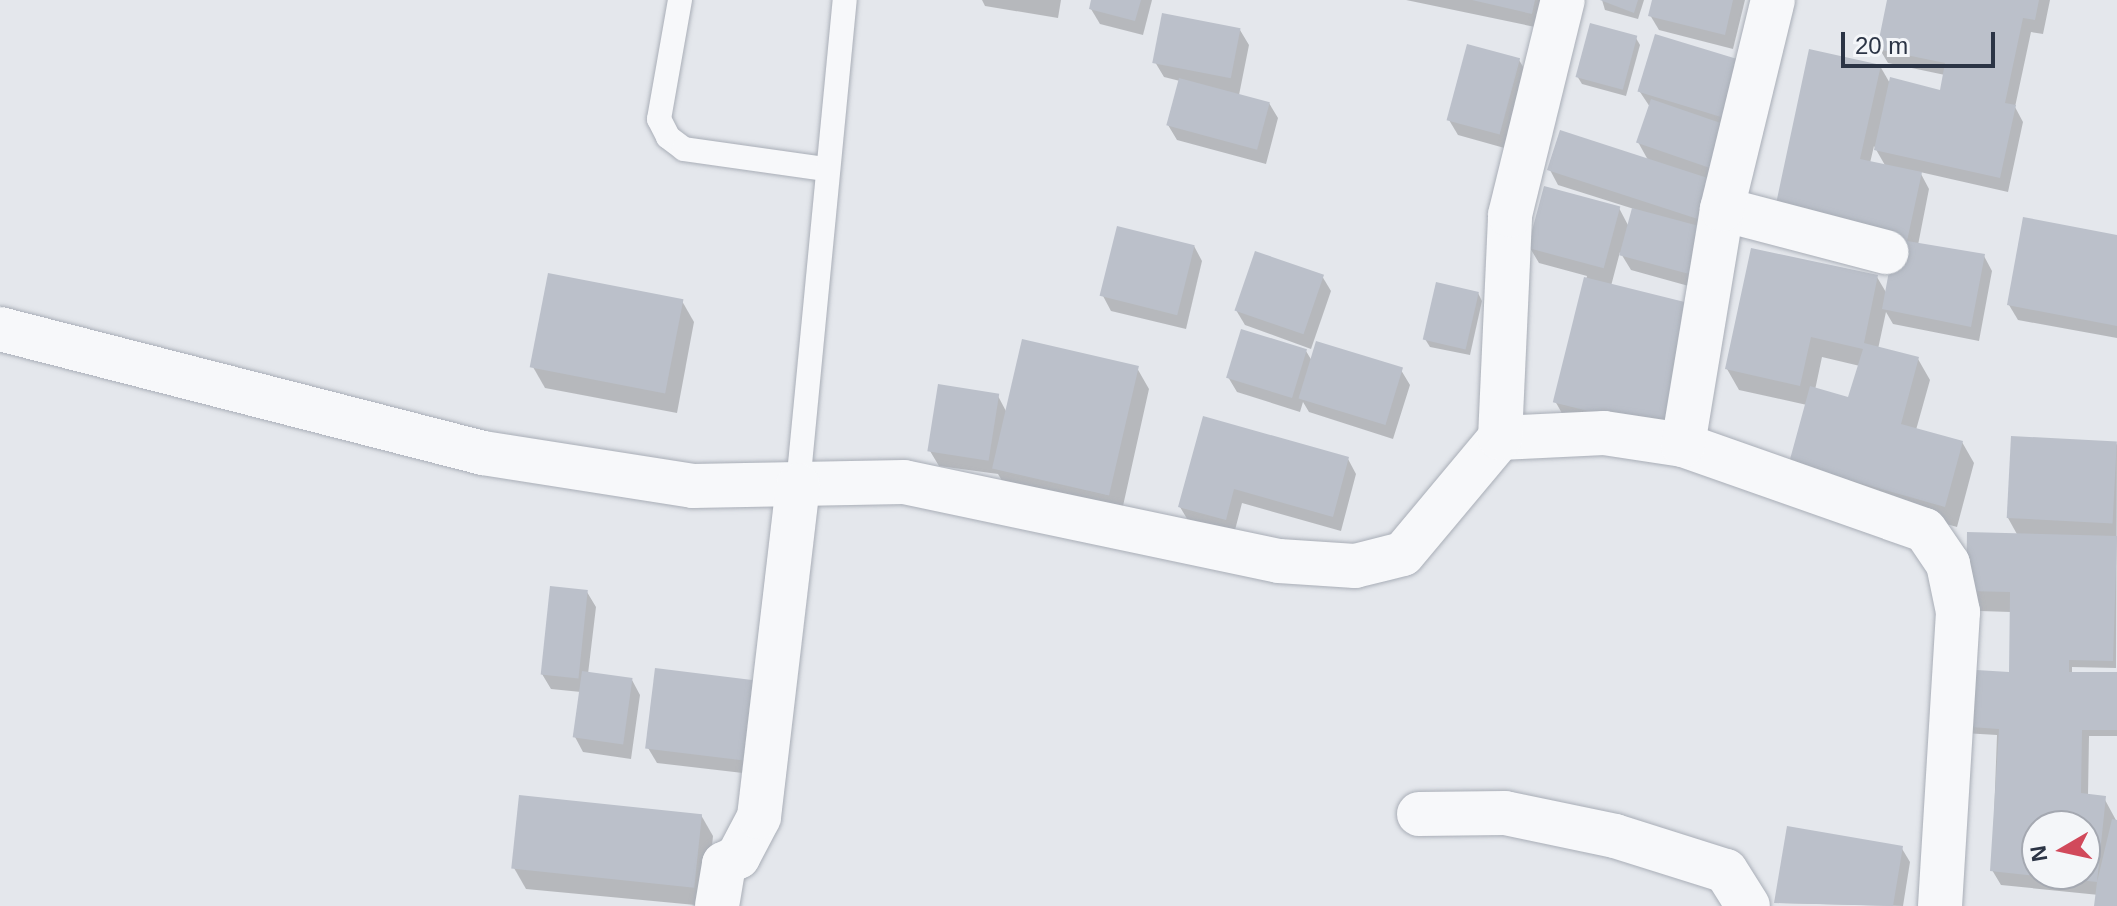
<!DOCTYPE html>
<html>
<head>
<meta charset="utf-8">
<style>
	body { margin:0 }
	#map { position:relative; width:2117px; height:906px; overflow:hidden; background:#e4e7ec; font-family:Arial,sans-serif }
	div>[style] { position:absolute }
	.shadow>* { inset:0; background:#0003 }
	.building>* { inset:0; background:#bbc0ca; transform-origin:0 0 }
	.roads { filter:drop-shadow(0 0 2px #a9aeb7) drop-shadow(0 0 2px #a9aeb7) }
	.service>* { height:24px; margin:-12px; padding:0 12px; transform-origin:12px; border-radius:12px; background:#f7f8fa }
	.minor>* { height:44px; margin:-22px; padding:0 22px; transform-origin:22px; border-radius:22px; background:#f7f8fa }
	span { translate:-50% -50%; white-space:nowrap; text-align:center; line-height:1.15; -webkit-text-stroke:6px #f4f6f9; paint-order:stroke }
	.north { position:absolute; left:2021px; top:810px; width:80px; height:80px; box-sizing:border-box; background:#f4f6f9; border:2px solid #a4a8b1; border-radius:50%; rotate:261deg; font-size:22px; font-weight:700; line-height:32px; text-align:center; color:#2b3445 }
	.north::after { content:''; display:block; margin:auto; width:28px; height:36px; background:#d1495b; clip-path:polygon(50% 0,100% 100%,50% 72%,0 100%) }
	.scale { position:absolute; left:1841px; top:32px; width:154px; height:36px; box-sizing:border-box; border:4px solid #2b3445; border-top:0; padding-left:10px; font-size:24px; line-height:28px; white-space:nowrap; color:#2b3445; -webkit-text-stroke:6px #f4f6f9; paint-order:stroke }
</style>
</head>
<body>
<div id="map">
	<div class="shadow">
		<div style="clip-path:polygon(982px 0,1061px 0,1058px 18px,985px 6px)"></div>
		<div style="clip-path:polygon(1094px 0,1152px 0,1143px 35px,1100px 24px,1091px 9px)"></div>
		<div style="clip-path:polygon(1406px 0,1546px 0,1540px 28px)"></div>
		<div style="clip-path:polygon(1602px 0,1644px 0,1638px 19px,1605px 10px)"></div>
		<div style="clip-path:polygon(1654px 0,1745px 0,1733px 49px,1659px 30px,1650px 15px)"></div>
		<div style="clip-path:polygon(evenodd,1889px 0,2050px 0,2043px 34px,2031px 32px,2015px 107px,2023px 122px,2008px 192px,1920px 172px,1929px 189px,1918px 245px,1984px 256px,1992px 271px,1979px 341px,1893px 324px,1886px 312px,1878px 349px,1918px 359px,1930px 380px,1916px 430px,1962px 442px,1974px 463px,1957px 527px,1803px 484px,1807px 405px,1739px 390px,1727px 369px,1877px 277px,1887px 294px,1895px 251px,1784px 227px,1880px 66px,1891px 85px,1942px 93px,1945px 75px,1888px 63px,1879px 48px,1889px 0,1874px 146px,1886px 167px,1870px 163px,1874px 146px,1889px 0,1822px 357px,1860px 366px,1849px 399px,1815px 390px,1822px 357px)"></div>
		<div style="clip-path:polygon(1240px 30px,1249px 45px,1239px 95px,1269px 103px,1278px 118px,1266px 164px,1177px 140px,1168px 125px,1180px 81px,1164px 77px,1155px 62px)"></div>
		<div style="clip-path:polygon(1636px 38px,1640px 45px,1626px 96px,1582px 84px,1577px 76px)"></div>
		<div style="clip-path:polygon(1519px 60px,1528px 75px,1508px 149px,1458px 135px,1449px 120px)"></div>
		<div style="clip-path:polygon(1740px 62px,1703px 290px,1631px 270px,1620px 252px,1611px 286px,1692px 306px,1672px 449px,1567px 422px,1555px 401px,1587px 276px,1539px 263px,1530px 248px,1619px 208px,1629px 227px,1634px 209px,1558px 185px,1550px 170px,1648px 160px,1638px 142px,1650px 107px,1640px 92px)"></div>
		<div style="clip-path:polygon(2117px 237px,2117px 338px,2018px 320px,2009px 305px)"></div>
		<div style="clip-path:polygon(1194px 246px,1202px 261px,1186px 329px,1111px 311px,1103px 296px)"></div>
		<div style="clip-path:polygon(1322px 276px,1331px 291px,1311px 349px,1245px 325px,1236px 310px)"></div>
		<div style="clip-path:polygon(1478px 293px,1482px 301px,1470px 355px,1430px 347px,1425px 339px)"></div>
		<div style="clip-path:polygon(682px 301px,694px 322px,677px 413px,545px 388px,533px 367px)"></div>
		<div style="clip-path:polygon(1306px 351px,1312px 361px,1401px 370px,1410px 385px,1393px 439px,1309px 412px,1303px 402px,1300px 412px,1237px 392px,1228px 377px)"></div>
		<div style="clip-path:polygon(1137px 368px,1149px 389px,1121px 515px,1007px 489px,998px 474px,939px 466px,930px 451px,998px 396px,1007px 413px)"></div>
		<div style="clip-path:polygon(1204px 419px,1348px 459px,1356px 474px,1341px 531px,1242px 503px,1234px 534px,1189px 522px,1180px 507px)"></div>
		<div style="clip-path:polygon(evenodd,2117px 444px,2116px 668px,2072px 667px,2072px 674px,2117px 674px,2117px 736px,2089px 736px,2088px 796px,2104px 798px,2117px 822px,2117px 906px,2097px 906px,2099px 895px,2001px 885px,1992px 870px,1997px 735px,1963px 733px,2011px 673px,2011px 612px,1980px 611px,1968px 590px,2018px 536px,2008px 518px,2117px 444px,2037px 826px,2085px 826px,2085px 874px,2037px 874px,2037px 826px)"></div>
		<div style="clip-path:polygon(587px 592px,596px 607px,588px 674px,632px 680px,640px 695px,631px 759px,583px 752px,575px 737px,581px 692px,551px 689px,542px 674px)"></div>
		<div style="clip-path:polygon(657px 670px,760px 775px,657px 763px,648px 748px)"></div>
		<div style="clip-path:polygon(701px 815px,713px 836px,706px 906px,526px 889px,514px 868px)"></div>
		<div style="clip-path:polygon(1901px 847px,1910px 862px,1903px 906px,1776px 903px)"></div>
	</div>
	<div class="building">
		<div style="clip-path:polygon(1091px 0,1141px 0,1135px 21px,1089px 9px)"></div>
		<div style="clip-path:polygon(1472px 0,1535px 0,1532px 14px)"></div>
		<div style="clip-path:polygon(1600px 0,1638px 0,1634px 13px)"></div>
		<div style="clip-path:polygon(1652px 0,1733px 0,1725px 35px,1648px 16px)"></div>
		<div style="clip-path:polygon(1887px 0,2039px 0,2035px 20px,2023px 18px,2005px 103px,2016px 105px,2000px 178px,1874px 150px,1890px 77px,1940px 90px,1945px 63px,1877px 49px)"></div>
		<div style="left:1162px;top:13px;width:80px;height:51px;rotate:11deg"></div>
		<div style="left:1590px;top:23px;width:49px;height:56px;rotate:15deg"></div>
		<div style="left:1655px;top:34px;width:91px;height:60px;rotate:17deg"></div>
		<div style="left:1467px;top:44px;width:55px;height:79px;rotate:15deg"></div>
		<div style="clip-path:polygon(1809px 49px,1881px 65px,1860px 159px,1922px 172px,1907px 241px,1985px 254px,1971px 327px,1882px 309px,1895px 239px,1774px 213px)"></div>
		<div style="left:1179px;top:78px;width:94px;height:49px;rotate:15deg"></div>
		<div style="left:1651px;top:99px;width:79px;height:46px;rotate:19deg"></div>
		<div style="left:1560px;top:130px;width:165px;height:42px;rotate:18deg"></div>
		<div style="left:1544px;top:186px;width:79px;height:64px;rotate:15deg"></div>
		<div style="left:1632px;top:208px;width:79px;height:49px;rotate:15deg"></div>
		<div style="clip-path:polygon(2023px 217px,2117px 235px,2117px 326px,2007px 305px)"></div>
		<div style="left:1117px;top:226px;width:80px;height:72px;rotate:14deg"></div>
		<div style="clip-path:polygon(1751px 248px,1878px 275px,1864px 343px,1919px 357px,1901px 424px,1963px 441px,1945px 507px,1789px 463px,1810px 386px,1848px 397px,1863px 349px,1811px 337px,1800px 386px,1725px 369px)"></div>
		<div style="left:1255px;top:251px;width:73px;height:63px;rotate:19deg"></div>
		<div style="left:548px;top:273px;width:138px;height:96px;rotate:11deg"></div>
		<div style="left:1584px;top:277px;width:113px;height:129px;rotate:14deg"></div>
		<div style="left:1436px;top:282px;width:44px;height:59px;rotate:13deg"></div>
		<div style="left:1241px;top:329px;width:69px;height:51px;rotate:17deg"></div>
		<div style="left:1022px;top:339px;width:120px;height:133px;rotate:13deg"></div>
		<div style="left:1316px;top:341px;width:91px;height:60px;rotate:17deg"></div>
		<div style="left:938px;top:384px;width:62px;height:68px;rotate:9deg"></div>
		<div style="clip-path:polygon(1203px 416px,1349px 457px,1333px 517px,1234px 489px,1226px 520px,1178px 507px)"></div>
		<div style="left:2011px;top:436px;width:106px;height:82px;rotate:3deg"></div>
		<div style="clip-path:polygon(1967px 532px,2117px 536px,2113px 661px,2069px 660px,2069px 672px,2117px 672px,2117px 730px,2082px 730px,2081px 793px,2106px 796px,2097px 882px,2112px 819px,2117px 820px,2117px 906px,2094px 906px,2097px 882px,2042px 876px,2085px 874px,2085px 826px,2037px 826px,2037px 876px,1990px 871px,1999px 729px,1956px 726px,1960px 669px,2009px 672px,2010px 592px,1966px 591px)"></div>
		<div style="left:550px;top:586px;width:38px;height:89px;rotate:6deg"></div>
		<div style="left:655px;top:668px;width:108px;height:81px;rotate:7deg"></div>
		<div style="left:582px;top:671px;width:51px;height:67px;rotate:8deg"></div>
		<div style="left:519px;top:795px;width:184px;height:74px;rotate:6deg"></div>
		<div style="clip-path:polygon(1787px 826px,1903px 846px,1893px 906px,1774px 903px)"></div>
	</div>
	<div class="roads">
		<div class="service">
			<div style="left:680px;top:0;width:121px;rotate:100deg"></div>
			<div style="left:659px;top:119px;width:20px;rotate:63deg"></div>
			<div style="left:668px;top:137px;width:20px;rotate:37deg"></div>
			<div style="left:684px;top:149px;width:142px;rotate:8.1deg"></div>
			<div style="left:798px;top:485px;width:487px;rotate:-84.5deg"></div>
		</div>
		<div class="minor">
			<div style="left:1722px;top:209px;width:170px;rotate:14.7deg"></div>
			<div style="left:0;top:329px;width:499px;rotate:14.4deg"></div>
			<div style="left:483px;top:453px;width:213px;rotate:8.9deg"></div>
			<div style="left:693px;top:486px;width:211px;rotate:-1.1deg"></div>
			<div style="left:904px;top:482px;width:383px;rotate:11.9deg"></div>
			<div style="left:1279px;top:561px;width:76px;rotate:3.8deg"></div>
			<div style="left:1355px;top:566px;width:49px;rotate:-14deg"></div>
			<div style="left:1403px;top:554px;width:151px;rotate:-50.1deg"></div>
			<div style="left:1500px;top:438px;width:104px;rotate:-2.8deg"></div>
			<div style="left:1604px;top:433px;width:80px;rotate:8.6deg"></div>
			<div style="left:1683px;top:445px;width:256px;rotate:19.4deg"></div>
			<div style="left:1925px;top:530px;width:41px;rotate:55.9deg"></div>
			<div style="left:1948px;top:564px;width:49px;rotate:78.2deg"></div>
			<div style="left:1958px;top:612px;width:295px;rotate:93.5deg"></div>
			<div style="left:1500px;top:438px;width:223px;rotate:-87.4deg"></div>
			<div style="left:1510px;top:215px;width:221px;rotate:-76.2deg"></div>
			<div style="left:1683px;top:445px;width:239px;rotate:-80.6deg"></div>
			<div style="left:1722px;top:209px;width:215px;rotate:-76.3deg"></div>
			<div style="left:1419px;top:814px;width:86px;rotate:-0.7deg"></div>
			<div style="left:1505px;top:813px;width:112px;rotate:11.8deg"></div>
			<div style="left:1615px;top:836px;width:116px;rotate:17.5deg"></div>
			<div style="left:1726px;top:871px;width:41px;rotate:57.8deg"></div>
			<div style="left:717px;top:906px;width:43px;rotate:-80.5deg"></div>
			<div style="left:724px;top:864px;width:16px;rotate:-27deg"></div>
			<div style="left:738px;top:857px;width:45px;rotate:-62.3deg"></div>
			<div style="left:759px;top:817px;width:334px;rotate:-83.3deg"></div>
		</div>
	</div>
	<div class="north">N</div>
	<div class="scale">20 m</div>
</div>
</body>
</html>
